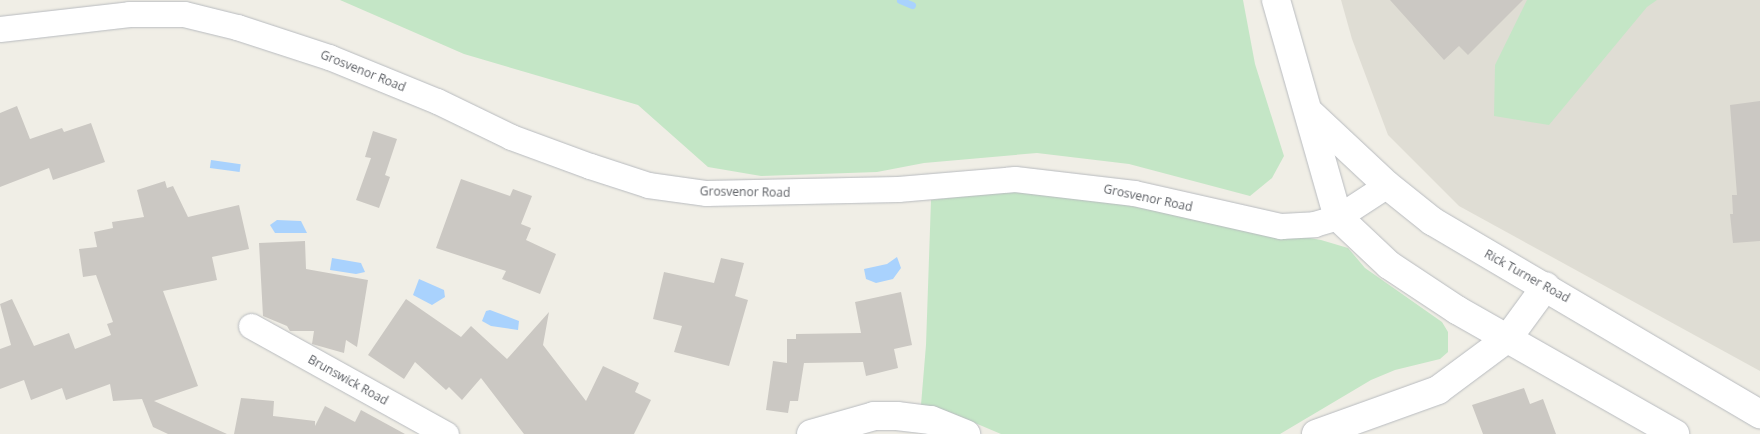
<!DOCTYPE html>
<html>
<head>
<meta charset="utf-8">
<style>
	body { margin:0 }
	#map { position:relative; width:1760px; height:434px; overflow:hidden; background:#f0eee6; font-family:"Open Sans",sans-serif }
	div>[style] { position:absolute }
	.education>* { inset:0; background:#dfddd4 }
	.green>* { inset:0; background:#c4e6c6 }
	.water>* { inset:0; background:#a9d2fd; transform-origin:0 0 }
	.stream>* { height:7px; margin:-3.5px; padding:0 3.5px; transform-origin:3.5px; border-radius:3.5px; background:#a9d2fd }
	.building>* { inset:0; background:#cbc8c3 }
	.roads { filter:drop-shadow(0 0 1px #b8bbbf) drop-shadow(0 0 1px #b8bbbf) }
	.street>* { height:25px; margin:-12.5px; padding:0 12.5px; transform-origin:12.5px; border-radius:12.5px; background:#fff }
	.secondary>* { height:28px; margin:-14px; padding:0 14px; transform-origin:14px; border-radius:14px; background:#fff }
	span { translate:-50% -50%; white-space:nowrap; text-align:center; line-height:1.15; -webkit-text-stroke:5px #fff; paint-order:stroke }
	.street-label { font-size:12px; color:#5e6166 }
</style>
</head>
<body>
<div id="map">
	<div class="education">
		<div style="clip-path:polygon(1341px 0,1760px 0,1760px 371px,1459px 206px,1388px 135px,1352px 39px)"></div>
	</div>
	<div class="green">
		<div style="clip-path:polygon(340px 0,1243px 0,1255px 64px,1284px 156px,1272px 178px,1250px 196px,1129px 164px,1037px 153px,924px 163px,877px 172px,761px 176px,708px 167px,638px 105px,464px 54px)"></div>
		<div style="clip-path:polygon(1527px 0,1657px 0,1647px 7px,1549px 125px,1494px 116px,1495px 65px)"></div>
		<div style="clip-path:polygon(1000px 192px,1052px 192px,1321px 240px,1348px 248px,1365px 268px,1442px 322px,1448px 332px,1448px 352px,1440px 359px,1395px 370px,1371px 380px,1280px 434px,1001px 434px,949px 412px,921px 405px,926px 345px,931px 200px)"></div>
	</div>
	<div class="water">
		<div style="left:211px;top:160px;width:30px;height:8px;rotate:8deg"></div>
		<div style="clip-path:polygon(277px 220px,301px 221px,307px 233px,275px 233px,270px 225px)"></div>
		<div style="clip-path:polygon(897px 257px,901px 268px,893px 279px,876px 283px,866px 279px,864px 269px,887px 264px)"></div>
		<div style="clip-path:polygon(332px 258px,361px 263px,365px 272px,356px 274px,330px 270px)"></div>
		<div style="clip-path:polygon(419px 279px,444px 290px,445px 297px,432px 305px,413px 295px)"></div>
		<div style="clip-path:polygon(490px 310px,519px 321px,518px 330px,491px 326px,482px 321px,486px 311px)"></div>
	</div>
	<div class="stream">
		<div style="left:900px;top:0;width:13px;rotate:23deg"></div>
	</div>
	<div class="building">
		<div style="clip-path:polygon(1390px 0,1523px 0,1468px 55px,1459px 46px,1444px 60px)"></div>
		<div style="clip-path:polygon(1760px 101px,1760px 241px,1733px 243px,1730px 214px,1733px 214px,1732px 195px,1737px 195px,1730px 105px)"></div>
		<div style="clip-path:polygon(17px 106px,30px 139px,62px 128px,64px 132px,91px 123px,105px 162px,53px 180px,49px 168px,0 187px,0 113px)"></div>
		<div style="clip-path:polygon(373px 131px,397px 139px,385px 175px,390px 177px,379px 208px,356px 200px,371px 158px,365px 157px)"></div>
		<div style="clip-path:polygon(461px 179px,510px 196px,513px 189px,532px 196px,521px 224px,531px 228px,526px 240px,556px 254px,540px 294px,502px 279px,506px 271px,436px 248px)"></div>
		<div style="clip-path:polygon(165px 181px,167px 188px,173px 186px,188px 217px,239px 205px,249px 249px,212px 257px,217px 280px,163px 291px,198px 386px,154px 401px,227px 434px,168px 434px,153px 427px,142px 399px,113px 401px,110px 384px,66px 400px,62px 388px,31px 400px,24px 380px,0 389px,0 349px,11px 345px,0 304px,12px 299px,34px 346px,69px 333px,75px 349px,111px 335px,107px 324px,113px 322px,96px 275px,83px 277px,79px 249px,97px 247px,94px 232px,113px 228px,112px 222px,144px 217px,137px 190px)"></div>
		<div style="clip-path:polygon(305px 241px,306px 269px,368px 280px,357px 347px,346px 340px,344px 353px,312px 344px,314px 331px,290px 331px,287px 326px,263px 316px,259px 243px)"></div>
		<div style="clip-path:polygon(721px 258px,744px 263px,735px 296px,748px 300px,729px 366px,674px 352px,682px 326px,653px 319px,664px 272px,714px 283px)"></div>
		<div style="clip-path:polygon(901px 292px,912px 345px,894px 349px,898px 368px,866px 376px,863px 362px,804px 363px,798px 401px,790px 401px,788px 413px,766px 410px,773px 361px,787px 363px,787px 339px,796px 339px,796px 334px,861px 333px,855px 302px)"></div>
		<div style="clip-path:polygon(406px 299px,461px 337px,471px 326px,507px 359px,549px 312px,543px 345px,586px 401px,603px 366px,639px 383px,635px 392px,651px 400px,634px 434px,524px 434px,481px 378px,462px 400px,449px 387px,446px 390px,415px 362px,404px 379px,368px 355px)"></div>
		<div style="clip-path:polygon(1524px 388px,1530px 404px,1543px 399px,1556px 434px,1483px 434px,1472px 405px)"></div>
		<div style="clip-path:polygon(241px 398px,274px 401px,273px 416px,315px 421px,315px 426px,325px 406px,355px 422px,361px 410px,405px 434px,234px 434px)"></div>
	</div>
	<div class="roads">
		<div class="street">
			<div style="left:0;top:29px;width:130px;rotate:-6.6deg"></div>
			<div style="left:129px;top:14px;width:55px"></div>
			<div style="left:184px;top:14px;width:55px;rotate:13.8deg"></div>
			<div style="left:237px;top:27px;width:97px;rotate:18.1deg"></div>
			<div style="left:329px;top:57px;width:117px;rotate:22.2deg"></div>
			<div style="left:437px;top:101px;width:82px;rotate:25.9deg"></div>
			<div style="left:511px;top:137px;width:84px;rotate:20.2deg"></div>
			<div style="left:590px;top:166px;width:61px;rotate:18.1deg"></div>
			<div style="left:648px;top:185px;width:59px;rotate:7.9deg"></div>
			<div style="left:706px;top:193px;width:192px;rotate:-1.2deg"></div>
			<div style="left:898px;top:189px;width:117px;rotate:-4.9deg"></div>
			<div style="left:1015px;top:179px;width:120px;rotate:6.7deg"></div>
			<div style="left:1134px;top:193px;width:151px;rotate:12.7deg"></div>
			<div style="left:1281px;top:226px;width:33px;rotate:-3deg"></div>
			<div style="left:1314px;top:224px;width:25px;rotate:-16deg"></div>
			<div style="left:1338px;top:217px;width:59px;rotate:-33.1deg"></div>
			<div style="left:251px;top:326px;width:223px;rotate:29deg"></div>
		</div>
		<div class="secondary">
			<div style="left:1276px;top:0;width:226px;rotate:74.1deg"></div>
			<div style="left:1338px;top:217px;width:70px;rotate:43.3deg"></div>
			<div style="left:1389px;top:265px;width:82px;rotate:33.5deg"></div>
			<div style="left:1457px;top:310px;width:251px;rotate:29.6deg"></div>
			<div style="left:1311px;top:114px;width:104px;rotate:43.1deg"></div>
			<div style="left:1387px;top:185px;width:58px;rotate:38.7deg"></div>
			<div style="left:1432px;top:221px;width:381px;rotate:30.5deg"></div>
			<div style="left:811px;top:434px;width:66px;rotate:-15.9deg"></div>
			<div style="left:874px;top:416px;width:23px"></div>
			<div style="left:897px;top:416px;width:34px;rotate:7deg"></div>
			<div style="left:931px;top:420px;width:38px;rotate:22deg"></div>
			<div style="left:1316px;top:434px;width:130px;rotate:-19.8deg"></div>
			<div style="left:1438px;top:390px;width:87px;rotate:-36.6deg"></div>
			<div style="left:1508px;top:338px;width:64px;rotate:-53.8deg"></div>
		</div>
	</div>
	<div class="street-label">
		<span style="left:363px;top:71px;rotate:22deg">Grosvenor Road</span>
		<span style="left:745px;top:192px;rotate:1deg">Grosvenor Road</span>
		<span style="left:1148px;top:198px;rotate:12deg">Grosvenor Road</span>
		<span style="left:1527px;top:276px;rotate:29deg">Rick Turner Road</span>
		<span style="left:348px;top:380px;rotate:29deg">Brunswick Road</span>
	</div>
</div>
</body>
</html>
